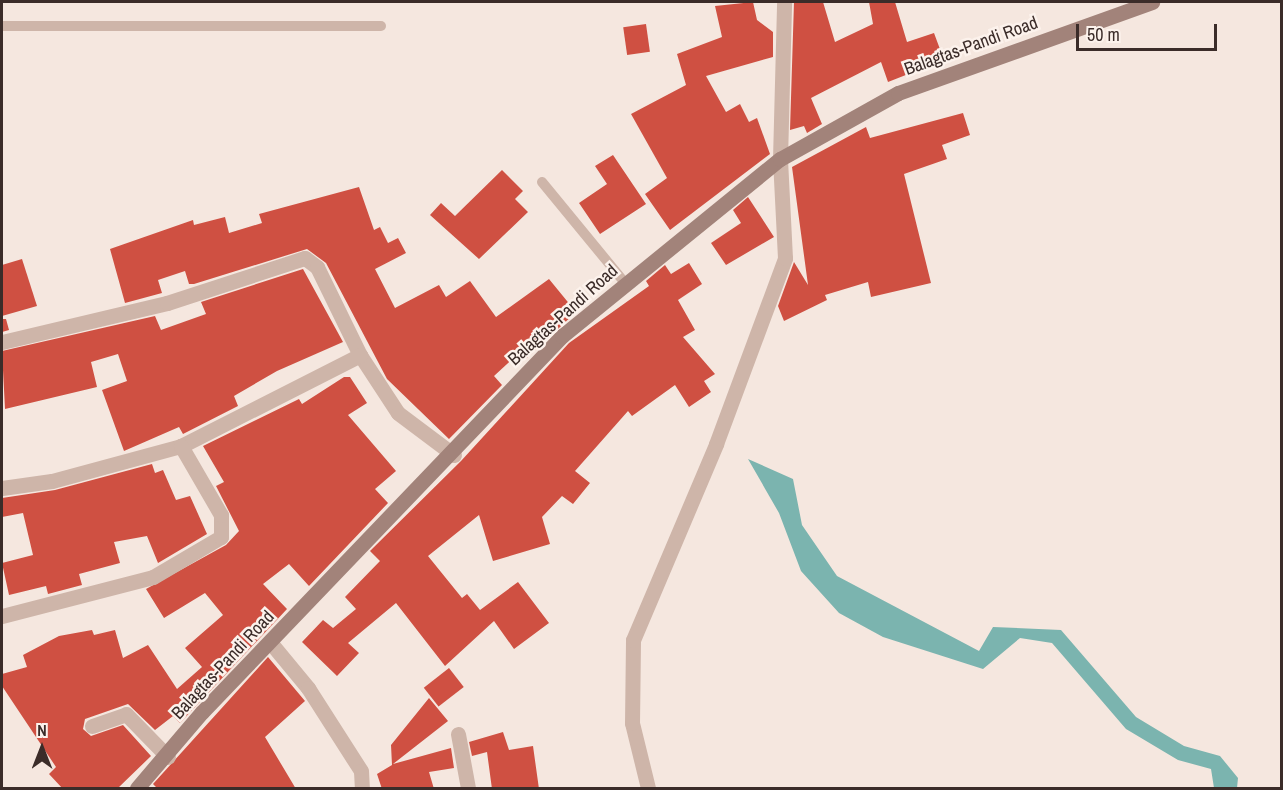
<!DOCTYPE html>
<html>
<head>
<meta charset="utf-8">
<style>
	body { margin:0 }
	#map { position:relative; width:1283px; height:790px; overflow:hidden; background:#f5e7df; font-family:"Archivo Narrow",sans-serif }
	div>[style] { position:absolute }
	.water>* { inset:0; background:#7bb4af }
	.building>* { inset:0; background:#cf5042; transform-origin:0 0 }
	.service>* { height:10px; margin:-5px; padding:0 5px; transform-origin:5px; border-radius:5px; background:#ceb5a9 }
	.minor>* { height:15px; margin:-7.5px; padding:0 7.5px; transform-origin:7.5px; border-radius:7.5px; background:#ceb5a9 }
	.tertiary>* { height:15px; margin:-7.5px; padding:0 7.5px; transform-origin:7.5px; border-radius:7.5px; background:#ceb5a9 }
	.secondary>* { height:15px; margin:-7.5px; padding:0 7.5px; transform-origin:7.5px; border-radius:7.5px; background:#a2837a }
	span { translate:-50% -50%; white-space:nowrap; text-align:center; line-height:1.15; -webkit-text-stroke:5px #fcf2ec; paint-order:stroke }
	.street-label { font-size:18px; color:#3b2c29 }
	.frame { position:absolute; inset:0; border:3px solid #3b2c29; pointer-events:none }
	.north { position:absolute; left:12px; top:718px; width:60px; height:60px; -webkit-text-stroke:4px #fcf2ec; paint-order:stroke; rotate:0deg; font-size:16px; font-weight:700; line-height:24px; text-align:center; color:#3b2c29 }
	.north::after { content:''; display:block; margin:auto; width:21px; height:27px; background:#3b2c29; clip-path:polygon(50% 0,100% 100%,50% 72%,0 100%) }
	.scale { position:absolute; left:1076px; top:24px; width:141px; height:27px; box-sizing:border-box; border:3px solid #3b2c29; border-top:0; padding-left:8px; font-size:18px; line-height:21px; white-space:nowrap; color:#3b2c29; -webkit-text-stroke:4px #fcf2ec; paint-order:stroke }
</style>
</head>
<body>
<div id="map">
	<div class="water">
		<div style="clip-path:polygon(748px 459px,793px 479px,802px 525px,837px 576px,979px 651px,993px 627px,1061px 630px,1136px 717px,1184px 746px,1220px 756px,1238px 778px,1237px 788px,1214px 788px,1211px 769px,1178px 760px,1126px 729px,1052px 643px,1020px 638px,983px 669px,883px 637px,839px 613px,801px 571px,779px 513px)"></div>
	</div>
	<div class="building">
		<div style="clip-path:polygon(753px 2px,757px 20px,773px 32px,773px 57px,706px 76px,726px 112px,740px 104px,749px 122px,757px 118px,770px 154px,670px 230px,645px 194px,667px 178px,631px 114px,686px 85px,677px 54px,722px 37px,715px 6px)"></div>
		<div style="clip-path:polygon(794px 2px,823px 2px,835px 42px,873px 24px,869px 2px,895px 2px,907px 42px,934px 33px,944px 60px,888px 82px,881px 62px,811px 98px,822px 124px,807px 133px,804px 126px,790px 130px)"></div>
		<div style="left:646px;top:24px;width:28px;height:23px;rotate:82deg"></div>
		<div style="clip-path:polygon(963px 113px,970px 135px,942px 145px,947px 159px,904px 174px,931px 283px,871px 297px,868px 282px,825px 295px,827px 300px,784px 321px,778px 306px,794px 262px,808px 285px,792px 167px,866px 127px,870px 138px)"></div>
		<div style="clip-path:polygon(613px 155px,646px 204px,600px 234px,579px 203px,607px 184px,595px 166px)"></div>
		<div style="clip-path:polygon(502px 170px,523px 191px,515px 199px,528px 212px,479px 259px,430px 215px,441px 203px,455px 216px)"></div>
		<div style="clip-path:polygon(359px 187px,374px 230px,380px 227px,388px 243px,398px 238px,406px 253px,375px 269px,395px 308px,439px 285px,446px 297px,470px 281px,496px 317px,549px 279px,576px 312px,526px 359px,520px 352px,494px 376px,502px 385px,449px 439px,387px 379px,326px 263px,307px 249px,194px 284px,189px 284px,185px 271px,158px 280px,162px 293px,125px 303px,110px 249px,193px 220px,194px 225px,225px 217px,229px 233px,262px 223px,259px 214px)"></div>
		<div style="clip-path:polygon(748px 197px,774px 237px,726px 265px,711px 243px,741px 223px,733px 210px)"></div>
		<div style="clip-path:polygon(22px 259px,37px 306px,2px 316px,2px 265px)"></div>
		<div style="clip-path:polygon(689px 263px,702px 284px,678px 300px,695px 330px,683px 337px,715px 374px,704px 381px,711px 392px,689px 407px,675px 385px,632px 416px,628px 411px,575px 471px,590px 483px,573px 504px,562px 496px,542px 517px,550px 544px,493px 561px,479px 515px,428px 556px,462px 598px,467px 594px,480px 610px,518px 582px,549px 623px,514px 649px,494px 621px,445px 666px,396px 603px,348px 643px,359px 653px,337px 676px,302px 642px,323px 620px,333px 628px,356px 609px,345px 597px,380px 561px,370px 551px,461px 461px,569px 343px,649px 286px,646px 281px,665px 265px,671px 274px)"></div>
		<div style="clip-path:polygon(303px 269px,343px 342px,277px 371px,234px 396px,238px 406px,183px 434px,179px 427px,124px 451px,102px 390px,127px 381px,118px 354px,91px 362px,97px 387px,5px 409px,2px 351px,155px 316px,161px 330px,206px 314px,201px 302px)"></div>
		<div style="clip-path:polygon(2px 319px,6px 319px,9px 330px,2px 332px)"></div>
		<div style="clip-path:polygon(344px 377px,350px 377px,367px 403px,348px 415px,396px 471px,375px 489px,388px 503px,309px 586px,289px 564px,263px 584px,287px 609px,180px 723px,173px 716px,155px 730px,128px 704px,85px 719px,83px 729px,91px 736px,123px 725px,151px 756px,117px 789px,63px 789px,49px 774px,56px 767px,2px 686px,2px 674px,27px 667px,23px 655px,59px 636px,92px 630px,94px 635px,115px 630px,123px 658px,148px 645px,177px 689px,202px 667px,185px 648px,223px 615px,205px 593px,164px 618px,146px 589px,226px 545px,239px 531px,216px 486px,224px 482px,203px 446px,299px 399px,302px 404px)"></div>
		<div style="clip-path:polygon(152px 464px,155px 473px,163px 470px,176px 500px,190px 496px,207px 534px,158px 563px,147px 536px,114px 542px,120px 563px,79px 574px,82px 585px,48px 594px,46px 586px,9px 595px,2px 563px,33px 555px,23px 513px,2px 517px,2px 498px,55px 490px)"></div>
		<div style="clip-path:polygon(268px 657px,305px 701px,265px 737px,296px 789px,158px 789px,153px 784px)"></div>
		<div style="left:449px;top:668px;width:24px;height:32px;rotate:52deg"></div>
		<div style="clip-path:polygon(429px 698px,448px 721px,393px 764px,451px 748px,454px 768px,429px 772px,434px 789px,382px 789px,377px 774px,392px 765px,391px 745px)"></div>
		<div style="clip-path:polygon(503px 732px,509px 750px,533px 746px,539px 789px,492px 789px,487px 752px,472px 756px,469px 742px)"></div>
	</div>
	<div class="service">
		<div style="left:2px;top:26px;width:379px"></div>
		<div style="left:542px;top:182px;width:129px;rotate:50.6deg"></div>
	</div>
	<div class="minor">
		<div style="left:2px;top:342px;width:170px;rotate:-13.3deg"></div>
		<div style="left:167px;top:303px;width:145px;rotate:-18.1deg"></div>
		<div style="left:305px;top:258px;width:15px;rotate:37deg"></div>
		<div style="left:317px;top:267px;width:98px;rotate:64deg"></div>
		<div style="left:360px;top:355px;width:69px;rotate:56.8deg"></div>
		<div style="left:398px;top:413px;width:70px;rotate:36.9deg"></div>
		<div style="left:2px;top:488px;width:50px;rotate:-8deg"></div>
		<div style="left:52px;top:481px;width:134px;rotate:-15.2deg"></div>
		<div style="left:181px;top:446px;width:201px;rotate:-26.9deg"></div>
		<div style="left:2px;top:616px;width:156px;rotate:-14.5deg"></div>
		<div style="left:153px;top:577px;width:79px;rotate:-30.5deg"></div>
		<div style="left:221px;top:537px;width:22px;rotate:-90deg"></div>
		<div style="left:221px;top:515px;width:80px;rotate:-120.1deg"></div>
		<div style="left:270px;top:642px;width:60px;rotate:50.4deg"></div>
		<div style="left:308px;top:688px;width:98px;rotate:57.4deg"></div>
		<div style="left:361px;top:771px;width:17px;rotate:87deg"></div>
		<div style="left:92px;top:726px;width:36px;rotate:-19deg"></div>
		<div style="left:126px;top:714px;width:60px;rotate:45.7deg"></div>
		<div style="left:458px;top:734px;width:55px;rotate:79.5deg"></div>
	</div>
	<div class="tertiary">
		<div style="left:648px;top:788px;width:67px;rotate:-103.8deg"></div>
		<div style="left:632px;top:723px;width:83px;rotate:-89.3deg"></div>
		<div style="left:633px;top:640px;width:213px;rotate:-67deg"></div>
		<div style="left:716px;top:444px;width:198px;rotate:-69.6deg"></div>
		<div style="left:785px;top:258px;width:99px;rotate:-92.9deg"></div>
		<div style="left:780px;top:159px;width:157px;rotate:-88.5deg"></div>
	</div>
	<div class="secondary">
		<div style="left:137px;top:788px;width:100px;rotate:-49.5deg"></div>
		<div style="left:202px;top:712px;width:521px;rotate:-46.25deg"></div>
		<div style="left:562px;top:336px;width:281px;rotate:-39.1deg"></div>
		<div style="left:780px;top:159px;width:135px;rotate:-29.2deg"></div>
		<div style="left:898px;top:93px;width:270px;rotate:-19.7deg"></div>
	</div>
	<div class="street-label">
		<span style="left:971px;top:46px;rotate:-20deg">Balagtas-Pandi Road</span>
		<span style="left:563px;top:315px;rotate:-42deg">Balagtas-Pandi Road</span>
		<span style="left:223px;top:665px;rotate:-47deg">Balagtas-Pandi Road</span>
	</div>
	<div class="frame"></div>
	<div class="north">N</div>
	<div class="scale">50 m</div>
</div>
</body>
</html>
